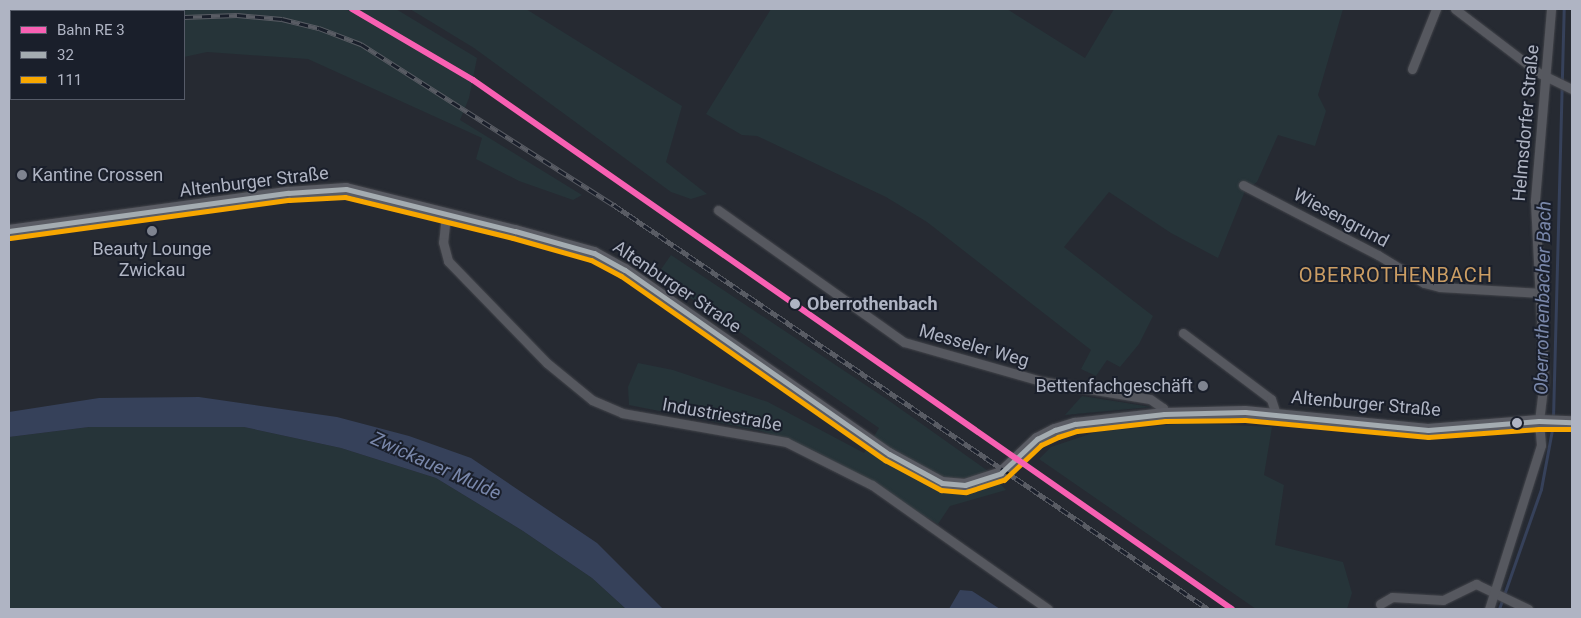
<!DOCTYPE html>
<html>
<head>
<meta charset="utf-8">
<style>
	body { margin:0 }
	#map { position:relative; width:1581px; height:618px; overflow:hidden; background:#262a32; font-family:Roboto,sans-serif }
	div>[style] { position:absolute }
	.green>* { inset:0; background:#263439 }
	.water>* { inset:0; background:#36415a }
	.stream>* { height:3px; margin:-1.5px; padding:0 1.5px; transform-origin:1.5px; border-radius:1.5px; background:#36415a }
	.roads { filter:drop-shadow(0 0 1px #42444a) drop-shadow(0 0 1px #42444a) }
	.street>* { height:9px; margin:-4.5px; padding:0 4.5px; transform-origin:4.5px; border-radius:4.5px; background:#56585f }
	.secondary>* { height:12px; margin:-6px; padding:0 6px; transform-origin:6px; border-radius:6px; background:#5a5c64 }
	.rail>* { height:5px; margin-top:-2.5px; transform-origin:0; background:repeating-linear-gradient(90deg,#1a1f2b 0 9px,#595c64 0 18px); box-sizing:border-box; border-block:1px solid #595c64 }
	.bus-1>* { height:5px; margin:-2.5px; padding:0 2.5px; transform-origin:2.5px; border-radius:2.5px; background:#a4acb1 }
	.bus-2>* { height:5px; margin:-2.5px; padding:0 2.5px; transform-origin:2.5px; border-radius:2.5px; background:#f7a600 }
	.rail-1>* { height:6px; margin:-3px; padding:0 3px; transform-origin:3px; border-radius:3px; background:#f860b3 }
	.dots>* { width:14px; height:14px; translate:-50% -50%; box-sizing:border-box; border:2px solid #1a1f2b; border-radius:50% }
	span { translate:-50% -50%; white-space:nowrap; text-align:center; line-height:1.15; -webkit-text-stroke:4px #1a1f2b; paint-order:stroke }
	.street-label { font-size:18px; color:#afb4c3 }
	.poi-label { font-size:18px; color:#afb4c3 }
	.left { translate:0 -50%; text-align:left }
	.right { translate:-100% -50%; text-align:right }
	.stop-label { font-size:18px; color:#afb4c3; font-weight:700 }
	.water-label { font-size:19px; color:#7987aa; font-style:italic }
	.quarter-label { font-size:20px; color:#cb9d63; letter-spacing:1px }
	.frame { position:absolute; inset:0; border:10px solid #afb4c3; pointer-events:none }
	.legend { position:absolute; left:10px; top:10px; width:175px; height:90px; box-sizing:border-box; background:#1a1f2b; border:1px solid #565b68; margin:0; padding:6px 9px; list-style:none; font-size:15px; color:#afb4c3 }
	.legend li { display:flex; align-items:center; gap:10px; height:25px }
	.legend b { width:25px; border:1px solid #565b68 }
</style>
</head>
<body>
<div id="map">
	<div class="green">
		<div style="clip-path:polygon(107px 9px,396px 9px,477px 58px,469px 98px,460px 120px,582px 195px,573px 200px,519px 181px,476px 159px,482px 138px,308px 59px,207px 52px,184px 57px,184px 11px,101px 11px)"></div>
		<div style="clip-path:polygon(410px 9px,526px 9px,682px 106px,666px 162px,707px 194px,691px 199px,671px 192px,474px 48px)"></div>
		<div style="clip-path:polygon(771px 9px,1007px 9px,1085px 58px,1114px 9px,1343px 9px,1318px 95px,1326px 111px,1315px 146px,1278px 135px,1257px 182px,1245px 191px,1218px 258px,1171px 233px,1109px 192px,1064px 247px,1153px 316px,1139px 344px,1120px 367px,1107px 360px,1096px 376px,1081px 369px,1091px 350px,927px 222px,886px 197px,757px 136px,742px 135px,706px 114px)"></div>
		<div style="clip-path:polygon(671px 255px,888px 400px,988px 471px,1006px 490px,950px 506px,938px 524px,810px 449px,761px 431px,629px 405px,628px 387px,638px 363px,673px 370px,768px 402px,864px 453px,879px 428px,657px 275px)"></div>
		<div style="clip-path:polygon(1082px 396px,1120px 402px,1151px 407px,1065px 415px)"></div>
		<div style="clip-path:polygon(1188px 423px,1272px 427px,1264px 475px,1284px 485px,1275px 545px,1343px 562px,1352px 593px,1347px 609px,1256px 609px,1039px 459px,1051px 447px,1096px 432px)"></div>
		<div style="clip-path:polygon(163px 425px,244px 427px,341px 448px,436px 478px,523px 531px,592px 578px,626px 609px,9px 609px,9px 437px,89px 427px)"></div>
	</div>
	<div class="water">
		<div style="clip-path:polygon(199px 397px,337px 417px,409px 436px,471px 458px,597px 543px,663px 609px,626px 609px,592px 578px,523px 531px,436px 478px,341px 448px,244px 427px,89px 427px,9px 437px,9px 412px,99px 398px)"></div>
		<div style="clip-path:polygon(960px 590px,972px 591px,1000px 609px,949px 609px)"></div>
	</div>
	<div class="stream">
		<div style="left:1553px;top:418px;width:409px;rotate:-88.5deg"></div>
		<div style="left:1499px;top:609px;width:127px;rotate:-70.7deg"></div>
		<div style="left:1541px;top:489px;width:66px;rotate:-79.5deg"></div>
	</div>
	<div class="roads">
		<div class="street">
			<div style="left:1455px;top:9px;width:106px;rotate:37.3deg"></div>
			<div style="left:1539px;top:73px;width:37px;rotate:26deg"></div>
			<div style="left:1412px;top:69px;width:65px;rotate:-68.2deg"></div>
			<div style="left:1243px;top:185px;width:152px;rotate:27.4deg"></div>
			<div style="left:1378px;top:255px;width:54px;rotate:31.3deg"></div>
			<div style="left:1424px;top:283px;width:16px;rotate:14deg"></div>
			<div style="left:1440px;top:287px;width:101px;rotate:3.4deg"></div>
			<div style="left:718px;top:210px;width:228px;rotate:35.4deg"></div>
			<div style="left:904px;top:342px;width:142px;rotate:15.9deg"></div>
			<div style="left:1041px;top:381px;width:110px;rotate:9.4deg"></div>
			<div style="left:1150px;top:399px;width:16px;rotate:35deg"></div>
			<div style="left:1163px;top:408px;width:6px;rotate:81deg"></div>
			<div style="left:446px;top:215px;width:27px;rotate:96deg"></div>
			<div style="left:443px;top:242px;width:20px;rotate:75deg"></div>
			<div style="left:448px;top:261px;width:142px;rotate:45.9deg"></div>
			<div style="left:547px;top:363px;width:58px;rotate:39.4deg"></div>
			<div style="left:592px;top:400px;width:33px;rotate:23deg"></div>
			<div style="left:622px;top:413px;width:167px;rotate:10deg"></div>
			<div style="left:786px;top:442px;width:96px;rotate:26.6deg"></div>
			<div style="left:872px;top:485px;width:215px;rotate:35.2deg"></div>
			<div style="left:1183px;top:333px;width:110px;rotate:36.9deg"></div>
			<div style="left:1271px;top:399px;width:16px;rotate:72deg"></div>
			<div style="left:1380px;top:604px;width:14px;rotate:-30deg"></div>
			<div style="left:1392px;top:597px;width:51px;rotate:3.4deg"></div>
			<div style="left:1443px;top:600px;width:37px;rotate:-26deg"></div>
			<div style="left:1476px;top:584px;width:58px;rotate:25.7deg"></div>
			<div style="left:1489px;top:609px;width:172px;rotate:-72.4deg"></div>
			<div style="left:1541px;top:445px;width:24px;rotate:-95deg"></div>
			<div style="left:1539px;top:421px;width:41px;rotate:-83deg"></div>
			<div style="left:1544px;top:380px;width:180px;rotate:-92.9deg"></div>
			<div style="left:1535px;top:200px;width:192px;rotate:-85.2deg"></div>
		</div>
		<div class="secondary">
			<div style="left:9px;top:231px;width:282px;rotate:-7.8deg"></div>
			<div style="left:288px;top:193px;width:58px;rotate:-3.9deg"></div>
			<div style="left:346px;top:189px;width:174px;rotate:14deg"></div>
			<div style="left:515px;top:231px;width:82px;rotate:15.6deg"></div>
			<div style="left:594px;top:253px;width:35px;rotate:29deg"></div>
			<div style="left:625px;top:270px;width:322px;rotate:34.9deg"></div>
			<div style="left:889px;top:454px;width:60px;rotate:28.7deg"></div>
			<div style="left:942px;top:483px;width:23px;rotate:5deg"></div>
			<div style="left:965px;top:485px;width:38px;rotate:-18deg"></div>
			<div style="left:1001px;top:473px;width:50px;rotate:-43.4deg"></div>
			<div style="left:1037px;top:439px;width:20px;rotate:-27deg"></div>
			<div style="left:1055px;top:430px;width:21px;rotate:-17deg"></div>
			<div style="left:1075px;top:424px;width:90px;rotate:-6.4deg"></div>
			<div style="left:1164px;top:414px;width:81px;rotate:-1.4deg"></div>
			<div style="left:1245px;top:412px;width:184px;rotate:5.6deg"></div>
			<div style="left:1428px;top:430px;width:111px;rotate:-4.6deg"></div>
			<div style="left:1539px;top:421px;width:33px;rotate:2deg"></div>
		</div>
	</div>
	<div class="rail">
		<div style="left:184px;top:17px;width:53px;rotate:-2.2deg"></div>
		<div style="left:237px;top:15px;width:45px;rotate:5.1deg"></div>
		<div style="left:282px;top:19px;width:38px;rotate:14deg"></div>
		<div style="left:319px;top:28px;width:45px;rotate:20.9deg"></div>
		<div style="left:361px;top:44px;width:300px;rotate:32.5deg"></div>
		<div style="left:614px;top:205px;width:718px;rotate:34.22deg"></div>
		<div style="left:9px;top:67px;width:3px;rotate:-45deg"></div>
	</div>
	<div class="bus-1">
		<div style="left:9px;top:231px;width:282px;rotate:-7.8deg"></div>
		<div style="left:288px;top:193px;width:58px;rotate:-3.9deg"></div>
		<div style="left:346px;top:189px;width:174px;rotate:14deg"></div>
		<div style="left:515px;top:231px;width:82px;rotate:15.6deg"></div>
		<div style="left:594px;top:253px;width:35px;rotate:29deg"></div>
		<div style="left:625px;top:270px;width:322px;rotate:34.9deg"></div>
		<div style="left:889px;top:454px;width:60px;rotate:28.7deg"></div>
		<div style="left:942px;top:483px;width:23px;rotate:5deg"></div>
		<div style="left:965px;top:485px;width:38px;rotate:-18deg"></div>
		<div style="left:1001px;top:473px;width:50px;rotate:-43.4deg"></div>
		<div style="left:1037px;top:439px;width:20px;rotate:-27deg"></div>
		<div style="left:1055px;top:430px;width:21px;rotate:-17deg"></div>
		<div style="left:1075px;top:424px;width:90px;rotate:-6.4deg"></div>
		<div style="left:1164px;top:414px;width:81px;rotate:-1.4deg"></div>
		<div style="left:1245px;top:412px;width:184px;rotate:5.6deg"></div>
		<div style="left:1428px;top:430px;width:111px;rotate:-4.6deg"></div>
		<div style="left:1539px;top:421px;width:33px;rotate:2deg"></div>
	</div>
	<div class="bus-2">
		<div style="left:10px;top:238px;width:282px;rotate:-7.8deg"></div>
		<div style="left:289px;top:200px;width:56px;rotate:-3.1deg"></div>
		<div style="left:345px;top:197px;width:173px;rotate:13.7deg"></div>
		<div style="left:513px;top:238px;width:81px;rotate:15.8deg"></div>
		<div style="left:591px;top:260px;width:34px;rotate:28deg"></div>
		<div style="left:621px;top:276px;width:322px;rotate:34.9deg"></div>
		<div style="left:885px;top:460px;width:64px;rotate:28.2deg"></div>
		<div style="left:941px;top:490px;width:25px;rotate:5deg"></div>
		<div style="left:966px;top:492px;width:40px;rotate:-18deg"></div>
		<div style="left:1004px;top:480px;width:51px;rotate:-43.4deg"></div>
		<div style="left:1041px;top:445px;width:19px;rotate:-25deg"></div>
		<div style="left:1058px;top:437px;width:20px;rotate:-18deg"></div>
		<div style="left:1077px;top:431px;width:89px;rotate:-6.5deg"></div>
		<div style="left:1165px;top:421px;width:80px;rotate:-0.7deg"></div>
		<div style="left:1245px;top:420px;width:184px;rotate:5.3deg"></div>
		<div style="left:1428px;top:437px;width:111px;rotate:-4.1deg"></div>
		<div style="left:1539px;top:429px;width:33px"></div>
	</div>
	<div class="rail-1">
		<div style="left:352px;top:9px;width:140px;rotate:30.4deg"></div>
		<div style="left:473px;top:80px;width:925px;rotate:34.88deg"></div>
	</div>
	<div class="dots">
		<div style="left:22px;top:175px;background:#7f8490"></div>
		<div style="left:152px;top:231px;background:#7f8490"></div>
		<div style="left:795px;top:304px;background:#afb4c3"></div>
		<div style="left:1203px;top:386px;background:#7f8490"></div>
		<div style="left:1517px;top:423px;background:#afb4c3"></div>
	</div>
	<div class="street-label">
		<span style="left:1526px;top:123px;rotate:-85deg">Helmsdorfer Straße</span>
		<span style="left:254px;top:182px;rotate:-7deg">Altenburger Straße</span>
		<span style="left:1341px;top:218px;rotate:28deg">Wiesengrund</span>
		<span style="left:677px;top:287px;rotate:34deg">Altenburger Straße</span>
		<span style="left:974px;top:346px;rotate:16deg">Messeler Weg</span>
		<span style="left:1366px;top:404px;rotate:5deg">Altenburger Straße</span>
		<span style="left:722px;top:415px;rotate:10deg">Industriestraße</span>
	</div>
	<div class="poi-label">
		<span class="left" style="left:32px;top:175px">Kantine Crossen</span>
		<span style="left:152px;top:260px">Beauty Lounge<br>Zwickau</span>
		<span class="right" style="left:1193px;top:386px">Bettenfachgeschäft</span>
	</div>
	<div class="stop-label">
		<span class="left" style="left:807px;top:304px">Oberrothenbach</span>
	</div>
	<div class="water-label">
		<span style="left:1543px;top:298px;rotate:-89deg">Oberrothenbacher Bach</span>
		<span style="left:436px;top:466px;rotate:24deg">Zwickauer Mulde</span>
	</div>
	<div class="quarter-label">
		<span style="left:1396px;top:275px">OBERROTHENBACH</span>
	</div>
	<div class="frame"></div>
	<ul class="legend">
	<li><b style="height:6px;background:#f860b3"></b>Bahn RE 3</li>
	<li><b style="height:6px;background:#a4acb1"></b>32</li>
	<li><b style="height:6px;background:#f7a600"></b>111</li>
	</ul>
</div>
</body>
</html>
